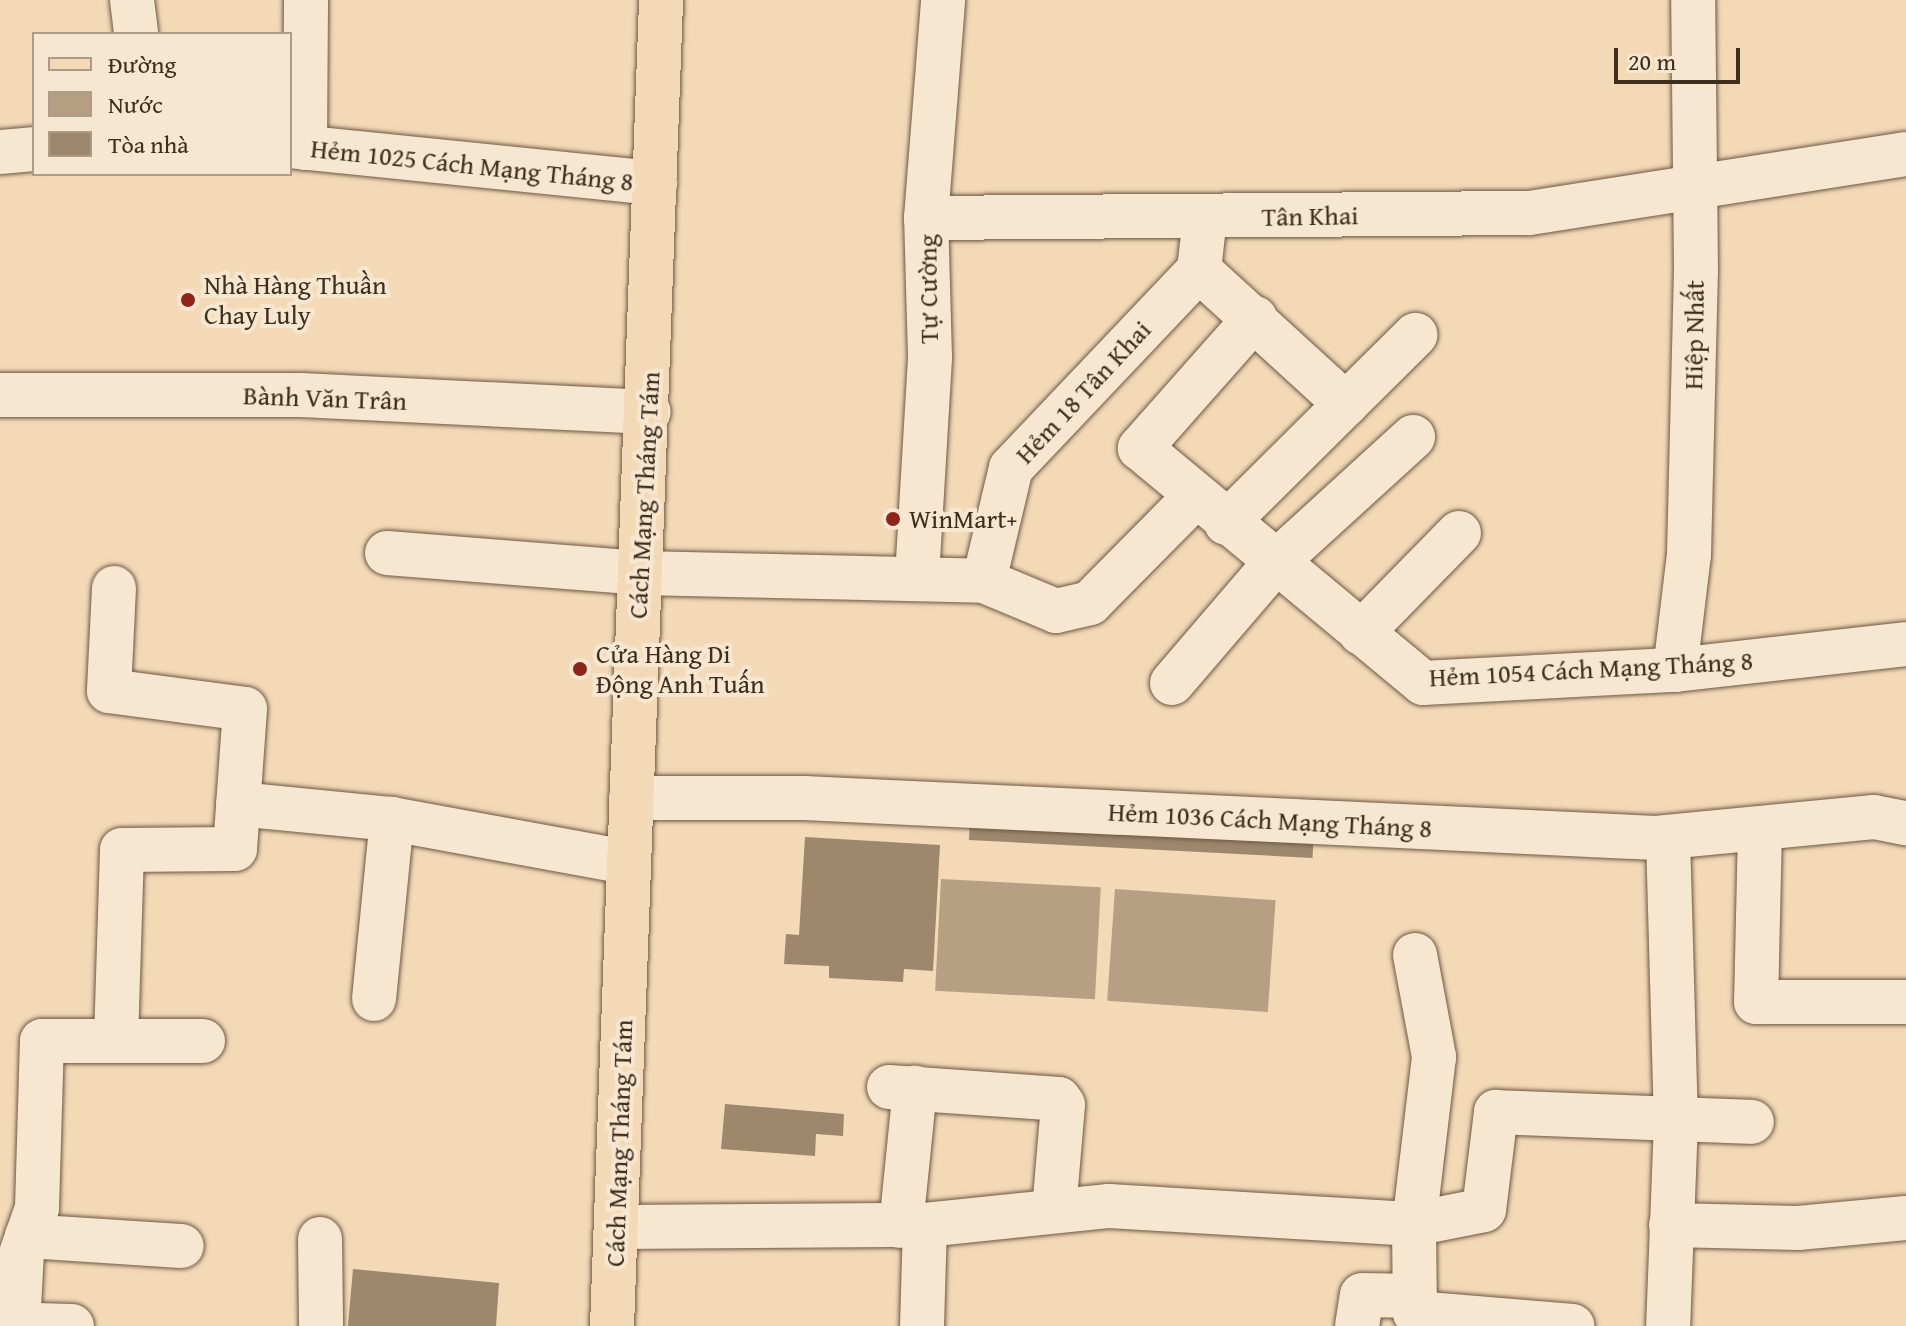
<!DOCTYPE html>
<html>
<head>
<meta charset="utf-8">
<style>
	body { margin:0 }
	#map { position:relative; width:1906px; height:1326px; overflow:hidden; background:#f3d9b6; font-family:"Gentium Book Plus",serif }
	div>[style] { position:absolute }
	.water>* { inset:0; background:#b69f82; transform-origin:0 0 }
	.building>* { inset:0; background:#9d876d; transform-origin:0 0 }
	.roads { filter:drop-shadow(0 0 2px #6c5944) drop-shadow(0 0 2px #6c5944) }
	.minor>* { height:44px; margin:-22px; padding:0 22px; transform-origin:22px; border-radius:22px; background:#f7e6d0 }
	.major>* { height:44px; margin:-22px; padding:0 22px; transform-origin:22px; border-radius:22px; background:#f3d9b6 }
	.dots>* { width:22px; height:22px; translate:-50% -50%; box-sizing:border-box; border:4px solid #f7e6d0; border-radius:50% }
	span { translate:-50% -50%; white-space:nowrap; text-align:center; line-height:1.15; -webkit-text-stroke:8px #f7e6d0; paint-order:stroke }
	.street-label { font-size:26px; color:#3f2e1e }
	.poi-label { font-size:26px; color:#3f2e1e }
	.left { translate:0 -50%; text-align:left }
	.legend { position:absolute; left:32px; top:32px; width:260px; height:144px; box-sizing:border-box; background:#f7e6d0; border:2px solid #ad9c89; margin:0; padding:10px 14px; list-style:none; font-size:24px; color:#3f2e1e }
	.legend li { display:flex; align-items:center; gap:16px; height:40px }
	.legend b { width:40px; border:2px solid #ad9c89 }
	.scale { position:absolute; left:1614px; top:48px; width:126px; height:36px; box-sizing:border-box; border:4px solid #3f2e1e; border-top:0; padding-left:10px; font-size:24px; line-height:28px; white-space:nowrap; color:#3f2e1e; -webkit-text-stroke:6px #f7e6d0; paint-order:stroke }
</style>
</head>
<body>
<div id="map">
	<div class="water">
		<div style="left:941px;top:879px;width:160px;height:112px;rotate:3deg"></div>
		<div style="left:1115px;top:889px;width:161px;height:112px;rotate:4deg"></div>
	</div>
	<div class="building">
		<div style="left:970px;top:820px;width:344px;height:20px;rotate:3deg"></div>
		<div style="clip-path:polygon(805px 837px,940px 845px,933px 971px,904px 969px,903px 982px,829px 978px,829px 966px,784px 964px,786px 934px,799px 935px)"></div>
		<div style="clip-path:polygon(725px 1104px,844px 1114px,843px 1136px,816px 1134px,815px 1156px,721px 1149px)"></div>
		<div style="clip-path:polygon(353px 1269px,499px 1283px,496px 1326px,348px 1326px)"></div>
	</div>
	<div class="roads">
		<div class="minor">
			<div style="left:132px;top:0;width:34px;rotate:83deg"></div>
			<div style="left:290px;top:146px;width:367px;rotate:5.8deg"></div>
			<div style="left:305px;top:148px;width:148px;rotate:-89.6deg"></div>
			<div style="left:0;top:152px;width:34px;rotate:-5deg"></div>
			<div style="left:926px;top:218px;width:603px;rotate:-0.48deg"></div>
			<div style="left:1529px;top:213px;width:382px;rotate:-8.9deg"></div>
			<div style="left:1199px;top:270px;width:199px;rotate:42.4deg"></div>
			<div style="left:1255px;top:318px;width:174px;rotate:131.5deg"></div>
			<div style="left:1140px;top:448px;width:368px;rotate:39.7deg"></div>
			<div style="left:1423px;top:683px;width:252px;rotate:-3deg"></div>
			<div style="left:1675px;top:670px;width:232px;rotate:-6.4deg"></div>
			<div style="left:0;top:395px;width:301px"></div>
			<div style="left:301px;top:395px;width:348px;rotate:2.8deg"></div>
			<div style="left:1226px;top:523px;width:267px;rotate:-44.8deg"></div>
			<div style="left:387px;top:553px;width:254px;rotate:4.5deg"></div>
			<div style="left:640px;top:573px;width:344px;rotate:1.3deg"></div>
			<div style="left:984px;top:581px;width:78px;rotate:22.6deg"></div>
			<div style="left:1056px;top:611px;width:35px;rotate:-13deg"></div>
			<div style="left:1090px;top:603px;width:149px;rotate:-45.3deg"></div>
			<div style="left:917px;top:577px;width:220px;rotate:-86.6deg"></div>
			<div style="left:930px;top:357px;width:139px;rotate:-91.6deg"></div>
			<div style="left:926px;top:218px;width:219px;rotate:-85.5deg"></div>
			<div style="left:984px;top:581px;width:116px;rotate:-76.6deg"></div>
			<div style="left:1011px;top:468px;width:273px;rotate:-46.5deg"></div>
			<div style="left:1199px;top:270px;width:53px;rotate:-83.5deg"></div>
			<div style="left:114px;top:588px;width:103px;rotate:92.8deg"></div>
			<div style="left:109px;top:691px;width:137px;rotate:7.5deg"></div>
			<div style="left:245px;top:709px;width:140px;rotate:94.1deg"></div>
			<div style="left:235px;top:849px;width:113px;rotate:179.5deg"></div>
			<div style="left:122px;top:850px;width:191px;rotate:91.8deg"></div>
			<div style="left:1361px;top:633px;width:140px;rotate:-45.6deg"></div>
			<div style="left:1675px;top:670px;width:116px;rotate:-83.1deg"></div>
			<div style="left:1689px;top:555px;width:285px;rotate:-88.6deg"></div>
			<div style="left:1696px;top:270px;width:270px;rotate:-90.6deg"></div>
			<div style="left:1172px;top:683px;width:158px;rotate:-49.4deg"></div>
			<div style="left:1275px;top:563px;width:187px;rotate:-42.4deg"></div>
			<div style="left:631px;top:798px;width:173px"></div>
			<div style="left:804px;top:798px;width:853px;rotate:2.69deg"></div>
			<div style="left:1656px;top:838px;width:219px;rotate:-5.5deg"></div>
			<div style="left:1874px;top:817px;width:33px;rotate:11deg"></div>
			<div style="left:238px;top:804px;width:155px;rotate:5.6deg"></div>
			<div style="left:392px;top:819px;width:239px;rotate:10.4deg"></div>
			<div style="left:1760px;top:829px;width:173px;rotate:91.3deg"></div>
			<div style="left:1756px;top:1002px;width:150px"></div>
			<div style="left:1668px;top:837px;width:284px;rotate:88.4deg"></div>
			<div style="left:1676px;top:1121px;width:205px;rotate:92.2deg"></div>
			<div style="left:1415px;top:955px;width:104px;rotate:79.4deg"></div>
			<div style="left:1434px;top:1057px;width:168px;rotate:96.8deg"></div>
			<div style="left:1414px;top:1224px;width:71px;rotate:-11.3deg"></div>
			<div style="left:1484px;top:1210px;width:99px;rotate:-83deg"></div>
			<div style="left:1496px;top:1112px;width:256px;rotate:2.2deg"></div>
			<div style="left:374px;top:999px;width:181px;rotate:-84.3deg"></div>
			<div style="left:889px;top:1087px;width:170px;rotate:4deg"></div>
			<div style="left:1059px;top:1099px;width:7px;rotate:56deg"></div>
			<div style="left:1063px;top:1105px;width:106px;rotate:94.9deg"></div>
			<div style="left:1671px;top:1225px;width:127px;rotate:1.4deg"></div>
			<div style="left:1798px;top:1228px;width:108px;rotate:-5.3deg"></div>
			<div style="left:901px;top:1226px;width:139px;rotate:-84.2deg"></div>
			<div style="left:618px;top:1227px;width:307px;rotate:-0.4deg"></div>
			<div style="left:925px;top:1225px;width:185px;rotate:-5.9deg"></div>
			<div style="left:1109px;top:1206px;width:306px;rotate:3.4deg"></div>
			<div style="left:1414px;top:1224px;width:89px;rotate:89.4deg"></div>
			<div style="left:1415px;top:1313px;width:158px;rotate:4.7deg"></div>
			<div style="left:27px;top:1236px;width:155px;rotate:3.7deg"></div>
			<div style="left:320px;top:1239px;width:87px;rotate:89.3deg"></div>
			<div style="left:0;top:1324px;width:72px;rotate:1.6deg"></div>
			<div style="left:18px;top:1326px;width:75px;rotate:-86.9deg"></div>
			<div style="left:22px;top:1251px;width:46px;rotate:-70.8deg"></div>
			<div style="left:37px;top:1208px;width:167px;rotate:-88.3deg"></div>
			<div style="left:42px;top:1041px;width:161px"></div>
			<div style="left:922px;top:1326px;width:101px;rotate:-88.3deg"></div>
			<div style="left:1357px;top:1326px;width:31px;rotate:-81deg"></div>
			<div style="left:1362px;top:1295px;width:53px;rotate:1.1deg"></div>
		</div>
		<div class="major">
			<div style="left:612px;top:1326px;width:1327px;rotate:-87.88deg"></div>
		</div>
	</div>
	<div class="dots">
		<div style="left:188px;top:300px;background:#8f2418"></div>
		<div style="left:893px;top:519px;background:#8f2418"></div>
		<div style="left:580px;top:669px;background:#8f2418"></div>
	</div>
	<div class="street-label">
		<span style="left:472px;top:165px;rotate:6deg">Hẻm 1025 Cách Mạng Tháng 8</span>
		<span style="left:1310px;top:216px;rotate:-1deg">Tân Khai</span>
		<span style="left:928px;top:289px;rotate:-91deg">Tự Cường</span>
		<span style="left:1694px;top:335px;rotate:-89deg">Hiệp Nhất</span>
		<span style="left:1083px;top:392px;rotate:-47deg">Hẻm 18 Tân Khai</span>
		<span style="left:325px;top:398px;rotate:2deg">Bành Văn Trân</span>
		<span style="left:644px;top:495px;rotate:-87deg">Cách Mạng Tháng Tám</span>
		<span style="left:1591px;top:669px;rotate:-3deg">Hẻm 1054 Cách Mạng Tháng 8</span>
		<span style="left:1270px;top:820px;rotate:3deg">Hẻm 1036 Cách Mạng Tháng 8</span>
		<span style="left:619px;top:1143px;rotate:-88deg">Cách Mạng Tháng Tám</span>
	</div>
	<div class="poi-label">
		<span class="left" style="left:204px;top:300px">Nhà Hàng Thuần<br>Chay Luly</span>
		<span class="left" style="left:909px;top:519px">WinMart+</span>
		<span class="left" style="left:596px;top:669px">Cửa Hàng Di<br>Động Anh Tuấn</span>
	</div>
	<ul class="legend">
	<li><b style="height:10px;background:#f3d9b6"></b>Đường</li>
	<li><b style="height:22px;background:#b69f82"></b>Nước</li>
	<li><b style="height:22px;background:#9d876d"></b>Tòa nhà</li>
	</ul>
	<div class="scale">20 m</div>
</div>
</body>
</html>
